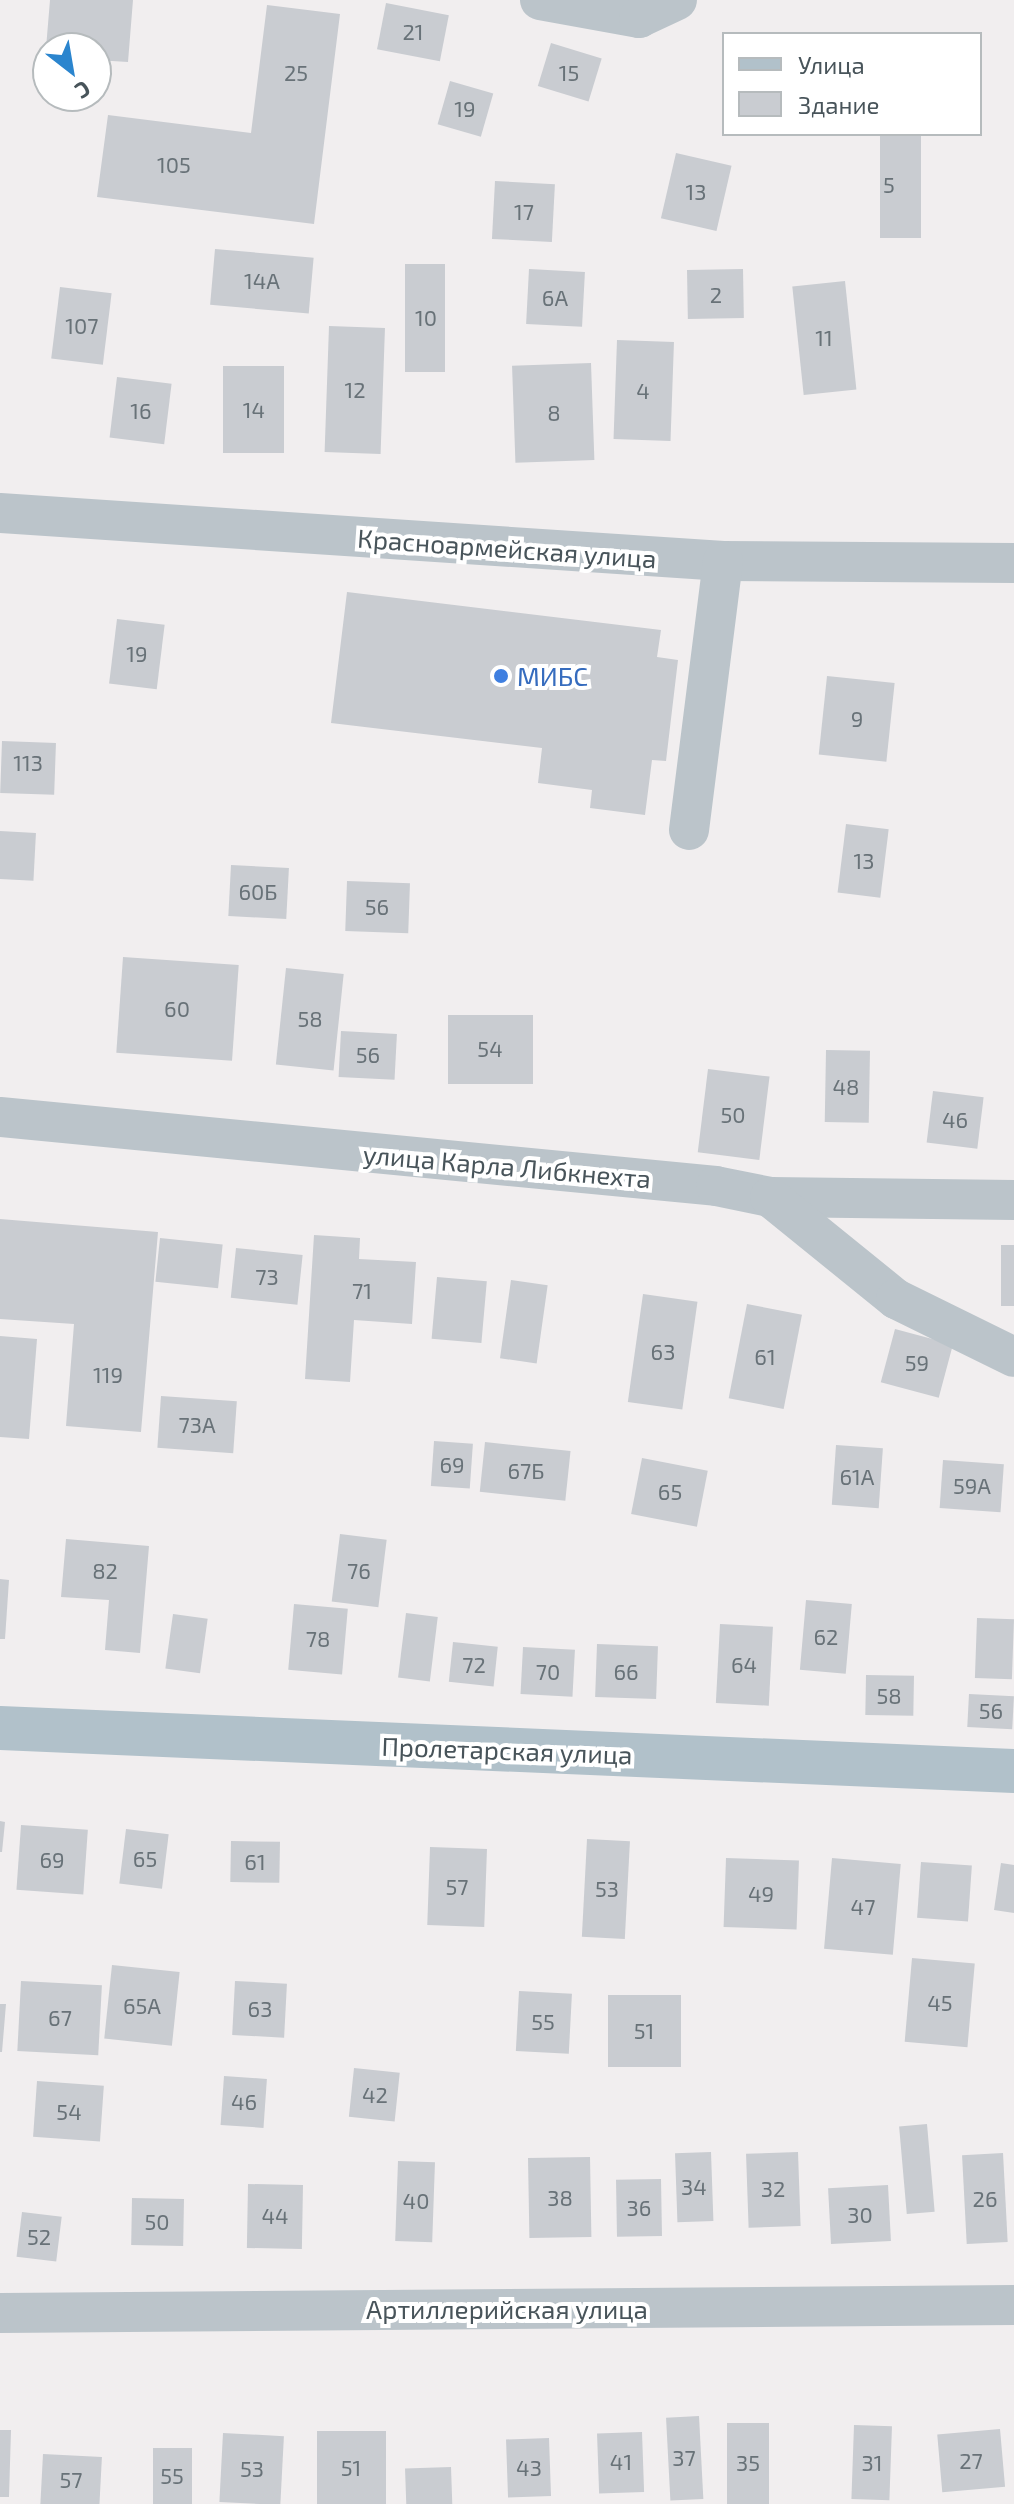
<!DOCTYPE html>
<html>
<head>
<meta charset="utf-8">
<style>
	body { margin:0 }
	#map { position:relative; width:1014px; height:2504px; overflow:hidden; background:#f1eeef; font-family:"Exo 2",sans-serif }
	div>[style] { position:absolute }
	.building>* { inset:0; background:#c9ccd1; transform-origin:0 0 }
	.minor>* { height:40px; margin:-20px; padding:0 20px; transform-origin:20px; border-radius:20px; background:#bbc4ca }
	.major>* { height:44px; margin:-22px; padding:0 22px; transform-origin:22px; border-radius:22px; background:#b1c1ca }
	.dots>* { width:22px; height:22px; translate:-50% -50%; box-sizing:border-box; border:4px solid #fff; border-radius:50% }
	span { translate:-50% -50%; white-space:nowrap; text-align:center; line-height:1.15; -webkit-text-stroke:8px #fff; paint-order:stroke }
	.number-label { font-size:22px; color:#687278 }
	.number-label span { -webkit-text-stroke-width:0 }
	.street-label { font-size:26px; color:#48545a }
	.shop-label { font-size:26px; color:#366cbe }
	.left { translate:0 -50%; text-align:left }
	.legend { position:absolute; left:722px; top:32px; width:260px; height:104px; box-sizing:border-box; background:#fff; border:2px solid #b6bbbd; margin:0; padding:10px 14px; list-style:none; font-size:24px; color:#48545a }
	.legend li { display:flex; align-items:center; gap:16px; height:40px }
	.legend b { width:40px; border:2px solid #b6bbbd }
	.north { position:absolute; left:32px; top:32px; width:80px; height:80px; box-sizing:border-box; background:#fff; border:2px solid #b6bbbd; border-radius:50%; rotate:149deg; font-size:22px; font-weight:700; line-height:32px; text-align:center; color:#48545a }
	.north::after { content:''; display:block; margin:auto; width:28px; height:36px; background:#2b85ce; clip-path:polygon(50% 0,100% 100%,50% 72%,0 100%) }
</style>
</head>
<body>
<div id="map">
	<div class="building">
		<div style="clip-path:polygon(50px 0,133px 0,128px 62px,96px 60px,96px 48px,46px 48px)"></div>
		<div style="left:386px;top:3px;width:64px;height:47px;rotate:11deg"></div>
		<div style="clip-path:polygon(267px 5px,340px 14px,314px 224px,97px 197px,108px 115px,251px 133px)"></div>
		<div style="left:551px;top:43px;width:53px;height:45px;rotate:17deg"></div>
		<div style="left:450px;top:81px;width:45px;height:45px;rotate:16deg"></div>
		<div style="left:880px;top:134px;width:41px;height:104px"></div>
		<div style="left:676px;top:153px;width:57px;height:67px;rotate:13deg"></div>
		<div style="left:495px;top:181px;width:60px;height:58px;rotate:3deg"></div>
		<div style="left:215px;top:249px;width:99px;height:56px;rotate:5deg"></div>
		<div style="left:405px;top:264px;width:40px;height:108px"></div>
		<div style="left:529px;top:269px;width:56px;height:55px;rotate:3deg"></div>
		<div style="left:743px;top:269px;width:49px;height:56px;rotate:89deg"></div>
		<div style="left:845px;top:281px;width:109px;height:53px;rotate:84deg"></div>
		<div style="left:60px;top:287px;width:52px;height:72px;rotate:7deg"></div>
		<div style="left:329px;top:326px;width:56px;height:126px;rotate:2deg"></div>
		<div style="left:617px;top:340px;width:57px;height:99px;rotate:2deg"></div>
		<div style="left:591px;top:363px;width:97px;height:79px;rotate:88deg"></div>
		<div style="left:223px;top:366px;width:61px;height:87px"></div>
		<div style="left:117px;top:377px;width:55px;height:61px;rotate:7deg"></div>
		<div style="clip-path:polygon(347px 592px,661px 630px,657px 657px,678px 660px,666px 761px,652px 760px,645px 815px,590px 808px,592px 790px,538px 783px,542px 748px,331px 723px)"></div>
		<div style="left:117px;top:619px;width:48px;height:65px;rotate:7deg"></div>
		<div style="left:827px;top:676px;width:68px;height:79px;rotate:6deg"></div>
		<div style="left:2px;top:741px;width:54px;height:52px;rotate:2deg"></div>
		<div style="left:846px;top:824px;width:43px;height:69px;rotate:7deg"></div>
		<div style="left:0;top:831px;width:36px;height:48px;rotate:3deg"></div>
		<div style="left:231px;top:865px;width:58px;height:51px;rotate:3deg"></div>
		<div style="left:347px;top:881px;width:63px;height:50px;rotate:2deg"></div>
		<div style="left:123px;top:957px;width:116px;height:96px;rotate:4deg"></div>
		<div style="left:286px;top:968px;width:58px;height:97px;rotate:6deg"></div>
		<div style="left:448px;top:1015px;width:85px;height:69px"></div>
		<div style="left:341px;top:1031px;width:56px;height:46px;rotate:3deg"></div>
		<div style="left:826px;top:1050px;width:44px;height:72px;rotate:1deg"></div>
		<div style="left:708px;top:1069px;width:62px;height:84px;rotate:7deg"></div>
		<div style="left:933px;top:1091px;width:51px;height:52px;rotate:7deg"></div>
		<div style="clip-path:polygon(0 1219px,158px 1232px,141px 1432px,66px 1426px,74px 1324px,0 1319px)"></div>
		<div style="clip-path:polygon(314px 1235px,360px 1238px,359px 1259px,416px 1262px,412px 1324px,354px 1320px,350px 1382px,305px 1379px)"></div>
		<div style="left:160px;top:1238px;width:63px;height:44px;rotate:6deg"></div>
		<div style="left:1001px;top:1245px;width:13px;height:61px"></div>
		<div style="left:236px;top:1248px;width:67px;height:50px;rotate:6deg"></div>
		<div style="left:437px;top:1277px;width:50px;height:62px;rotate:5deg"></div>
		<div style="left:511px;top:1280px;width:37px;height:79px;rotate:8deg"></div>
		<div style="left:643px;top:1294px;width:55px;height:109px;rotate:8deg"></div>
		<div style="left:747px;top:1304px;width:56px;height:96px;rotate:11deg"></div>
		<div style="left:895px;top:1329px;width:60px;height:55px;rotate:15deg"></div>
		<div style="clip-path:polygon(0 1336px,37px 1339px,29px 1439px,0 1437px)"></div>
		<div style="left:161px;top:1396px;width:76px;height:52px;rotate:4deg"></div>
		<div style="left:434px;top:1441px;width:39px;height:45px;rotate:4deg"></div>
		<div style="left:485px;top:1442px;width:86px;height:50px;rotate:6deg"></div>
		<div style="left:836px;top:1445px;width:47px;height:60px;rotate:4deg"></div>
		<div style="left:642px;top:1458px;width:67px;height:57px;rotate:11deg"></div>
		<div style="left:943px;top:1460px;width:61px;height:48px;rotate:4deg"></div>
		<div style="left:340px;top:1534px;width:47px;height:68px;rotate:7deg"></div>
		<div style="clip-path:polygon(66px 1539px,149px 1546px,140px 1653px,105px 1650px,109px 1600px,61px 1597px)"></div>
		<div style="clip-path:polygon(0 1579px,9px 1580px,5px 1639px,0 1639px)"></div>
		<div style="left:806px;top:1600px;width:46px;height:70px;rotate:5deg"></div>
		<div style="left:294px;top:1604px;width:54px;height:66px;rotate:5deg"></div>
		<div style="left:406px;top:1613px;width:32px;height:65px;rotate:7deg"></div>
		<div style="left:173px;top:1614px;width:35px;height:55px;rotate:8deg"></div>
		<div style="left:977px;top:1618px;width:37px;height:60px;rotate:2deg"></div>
		<div style="left:720px;top:1624px;width:53px;height:79px;rotate:3deg"></div>
		<div style="left:453px;top:1642px;width:45px;height:40px;rotate:6deg"></div>
		<div style="left:597px;top:1644px;width:61px;height:53px;rotate:2deg"></div>
		<div style="left:523px;top:1647px;width:52px;height:47px;rotate:3deg"></div>
		<div style="left:866px;top:1675px;width:48px;height:40px;rotate:1deg"></div>
		<div style="left:969px;top:1694px;width:45px;height:33px;rotate:3deg"></div>
		<div style="clip-path:polygon(0 1821px,5px 1822px,2px 1852px,0 1852px)"></div>
		<div style="left:21px;top:1825px;width:67px;height:65px;rotate:4deg"></div>
		<div style="left:126px;top:1829px;width:43px;height:55px;rotate:7deg"></div>
		<div style="left:587px;top:1839px;width:43px;height:98px;rotate:3deg"></div>
		<div style="left:231px;top:1841px;width:49px;height:41px;rotate:1deg"></div>
		<div style="left:430px;top:1847px;width:57px;height:78px;rotate:2deg"></div>
		<div style="left:726px;top:1858px;width:73px;height:69px;rotate:2deg"></div>
		<div style="left:832px;top:1858px;width:69px;height:91px;rotate:5deg"></div>
		<div style="left:921px;top:1862px;width:51px;height:56px;rotate:4deg"></div>
		<div style="clip-path:polygon(1001px 1863px,1014px 1865px,1014px 1913px,994px 1910px)"></div>
		<div style="left:912px;top:1958px;width:63px;height:84px;rotate:5deg"></div>
		<div style="left:112px;top:1965px;width:68px;height:74px;rotate:6deg"></div>
		<div style="left:21px;top:1981px;width:81px;height:70px;rotate:3deg"></div>
		<div style="left:235px;top:1981px;width:52px;height:54px;rotate:3deg"></div>
		<div style="left:519px;top:1991px;width:53px;height:60px;rotate:3deg"></div>
		<div style="left:608px;top:1995px;width:73px;height:72px"></div>
		<div style="clip-path:polygon(0 2004px,6px 2004px,2px 2052px,0 2052px)"></div>
		<div style="left:354px;top:2068px;width:46px;height:49px;rotate:6deg"></div>
		<div style="left:224px;top:2076px;width:43px;height:49px;rotate:4deg"></div>
		<div style="left:37px;top:2081px;width:67px;height:56px;rotate:4deg"></div>
		<div style="left:927px;top:2124px;width:88px;height:28px;rotate:85deg"></div>
		<div style="left:711px;top:2152px;width:69px;height:36px;rotate:88deg"></div>
		<div style="left:798px;top:2152px;width:74px;height:52px;rotate:88deg"></div>
		<div style="left:1003px;top:2153px;width:89px;height:41px;rotate:87deg"></div>
		<div style="left:590px;top:2157px;width:80px;height:62px;rotate:89deg"></div>
		<div style="left:398px;top:2161px;width:37px;height:80px;rotate:2deg"></div>
		<div style="left:661px;top:2179px;width:57px;height:45px;rotate:89deg"></div>
		<div style="left:248px;top:2184px;width:55px;height:64px;rotate:1deg"></div>
		<div style="left:888px;top:2185px;width:56px;height:60px;rotate:87deg"></div>
		<div style="left:132px;top:2198px;width:52px;height:47px;rotate:1deg"></div>
		<div style="left:22px;top:2212px;width:40px;height:45px;rotate:7deg"></div>
		<div style="left:699px;top:2416px;width:83px;height:33px;rotate:87deg"></div>
		<div style="left:727px;top:2423px;width:42px;height:81px"></div>
		<div style="left:854px;top:2425px;width:38px;height:74px;rotate:2deg"></div>
		<div style="left:1000px;top:2429px;width:58px;height:63px;rotate:85deg"></div>
		<div style="clip-path:polygon(0 2430px,11px 2430px,9px 2497px,0 2497px)"></div>
		<div style="left:317px;top:2431px;width:69px;height:73px"></div>
		<div style="left:642px;top:2432px;width:60px;height:45px;rotate:88deg"></div>
		<div style="left:223px;top:2433px;width:61px;height:69px;rotate:3deg"></div>
		<div style="left:549px;top:2438px;width:58px;height:43px;rotate:88deg"></div>
		<div style="left:153px;top:2448px;width:39px;height:56px"></div>
		<div style="left:43px;top:2454px;width:59px;height:50px;rotate:3deg"></div>
		<div style="left:451px;top:2467px;width:37px;height:46px;rotate:88deg"></div>
	</div>
	<div class="minor">
		<div style="left:540px;top:0;width:101px;rotate:10.3deg"></div>
		<div style="left:639px;top:18px;width:42px;rotate:-25.3deg"></div>
		<div style="left:0;top:513px;width:725px;rotate:3.8deg"></div>
		<div style="left:723px;top:561px;width:291px;rotate:0.4deg"></div>
		<div style="left:689px;top:830px;width:271px;rotate:-82.8deg"></div>
		<div style="left:0;top:1117px;width:719px;rotate:5.5deg"></div>
		<div style="left:716px;top:1186px;width:55px;rotate:11.5deg"></div>
		<div style="left:770px;top:1197px;width:244px;rotate:0.7deg"></div>
		<div style="left:770px;top:1197px;width:162px;rotate:39deg"></div>
		<div style="left:896px;top:1299px;width:131px;rotate:26.2deg"></div>
		<div style="left:0;top:2313px;width:1014px;rotate:-0.45deg"></div>
	</div>
	<div class="major">
		<div style="left:0;top:1728px;width:1015px;rotate:2.43deg"></div>
	</div>
	<div class="dots">
		<div style="left:501px;top:676px;background:#3f7fe0"></div>
	</div>
	<div class="number-label">
		<span style="left:413px;top:32px">21</span>
		<span style="left:296px;top:73px">25</span>
		<span style="left:569px;top:73px">15</span>
		<span style="left:465px;top:109px">19</span>
		<span style="left:174px;top:165px">105</span>
		<span style="left:889px;top:185px">5</span>
		<span style="left:696px;top:192px">13</span>
		<span style="left:524px;top:212px">17</span>
		<span style="left:262px;top:281px">14А</span>
		<span style="left:716px;top:295px">2</span>
		<span style="left:555px;top:298px">6А</span>
		<span style="left:426px;top:318px">10</span>
		<span style="left:82px;top:326px">107</span>
		<span style="left:824px;top:338px">11</span>
		<span style="left:355px;top:390px">12</span>
		<span style="left:643px;top:391px">4</span>
		<span style="left:254px;top:410px">14</span>
		<span style="left:141px;top:411px">16</span>
		<span style="left:554px;top:413px">8</span>
		<span style="left:137px;top:654px">19</span>
		<span style="left:857px;top:719px">9</span>
		<span style="left:28px;top:763px">113</span>
		<span style="left:864px;top:861px">13</span>
		<span style="left:258px;top:892px">60Б</span>
		<span style="left:377px;top:907px">56</span>
		<span style="left:177px;top:1009px">60</span>
		<span style="left:310px;top:1019px">58</span>
		<span style="left:490px;top:1049px">54</span>
		<span style="left:368px;top:1055px">56</span>
		<span style="left:846px;top:1087px">48</span>
		<span style="left:733px;top:1115px">50</span>
		<span style="left:955px;top:1120px">46</span>
		<span style="left:267px;top:1277px">73</span>
		<span style="left:362px;top:1291px">71</span>
		<span style="left:663px;top:1352px">63</span>
		<span style="left:765px;top:1357px">61</span>
		<span style="left:917px;top:1363px">59</span>
		<span style="left:108px;top:1375px">119</span>
		<span style="left:197px;top:1425px">73А</span>
		<span style="left:452px;top:1465px">69</span>
		<span style="left:526px;top:1471px">67Б</span>
		<span style="left:857px;top:1477px">61А</span>
		<span style="left:972px;top:1486px">59А</span>
		<span style="left:670px;top:1492px">65</span>
		<span style="left:105px;top:1571px">82</span>
		<span style="left:359px;top:1571px">76</span>
		<span style="left:826px;top:1637px">62</span>
		<span style="left:318px;top:1639px">78</span>
		<span style="left:474px;top:1665px">72</span>
		<span style="left:744px;top:1665px">64</span>
		<span style="left:548px;top:1672px">70</span>
		<span style="left:626px;top:1672px">66</span>
		<span style="left:889px;top:1696px">58</span>
		<span style="left:991px;top:1711px">56</span>
		<span style="left:145px;top:1859px">65</span>
		<span style="left:52px;top:1860px">69</span>
		<span style="left:255px;top:1862px">61</span>
		<span style="left:457px;top:1887px">57</span>
		<span style="left:607px;top:1889px">53</span>
		<span style="left:761px;top:1894px">49</span>
		<span style="left:863px;top:1907px">47</span>
		<span style="left:940px;top:2003px">45</span>
		<span style="left:142px;top:2006px">65А</span>
		<span style="left:260px;top:2009px">63</span>
		<span style="left:60px;top:2018px">67</span>
		<span style="left:543px;top:2022px">55</span>
		<span style="left:644px;top:2031px">51</span>
		<span style="left:375px;top:2095px">42</span>
		<span style="left:244px;top:2102px">46</span>
		<span style="left:69px;top:2112px">54</span>
		<span style="left:694px;top:2187px">34</span>
		<span style="left:773px;top:2189px">32</span>
		<span style="left:560px;top:2198px">38</span>
		<span style="left:985px;top:2199px">26</span>
		<span style="left:416px;top:2201px">40</span>
		<span style="left:639px;top:2208px">36</span>
		<span style="left:860px;top:2215px">30</span>
		<span style="left:275px;top:2216px">44</span>
		<span style="left:157px;top:2222px">50</span>
		<span style="left:39px;top:2237px">52</span>
		<span style="left:684px;top:2458px">37</span>
		<span style="left:971px;top:2461px">27</span>
		<span style="left:621px;top:2462px">41</span>
		<span style="left:748px;top:2463px">35</span>
		<span style="left:872px;top:2463px">31</span>
		<span style="left:351px;top:2468px">51</span>
		<span style="left:529px;top:2468px">43</span>
		<span style="left:252px;top:2469px">53</span>
		<span style="left:172px;top:2476px">55</span>
		<span style="left:71px;top:2480px">57</span>
	</div>
	<div class="street-label">
		<span style="left:507px;top:548px;rotate:4deg">Красноармейская улица</span>
		<span style="left:507px;top:1166px;rotate:5deg">улица Карла Либкнехта</span>
		<span style="left:507px;top:1750px;rotate:2deg">Пролетарская улица</span>
		<span style="left:507px;top:2309px">Артиллерийская улица</span>
	</div>
	<div class="shop-label">
		<span class="left" style="left:517px;top:676px">МИБС</span>
	</div>
	<ul class="legend">
	<li><b style="height:10px;background:#b1c1ca"></b>Улица</li>
	<li><b style="height:22px;background:#c9ccd1"></b>Здание</li>
	</ul>
	<div class="north">С</div>
</div>
</body>
</html>
